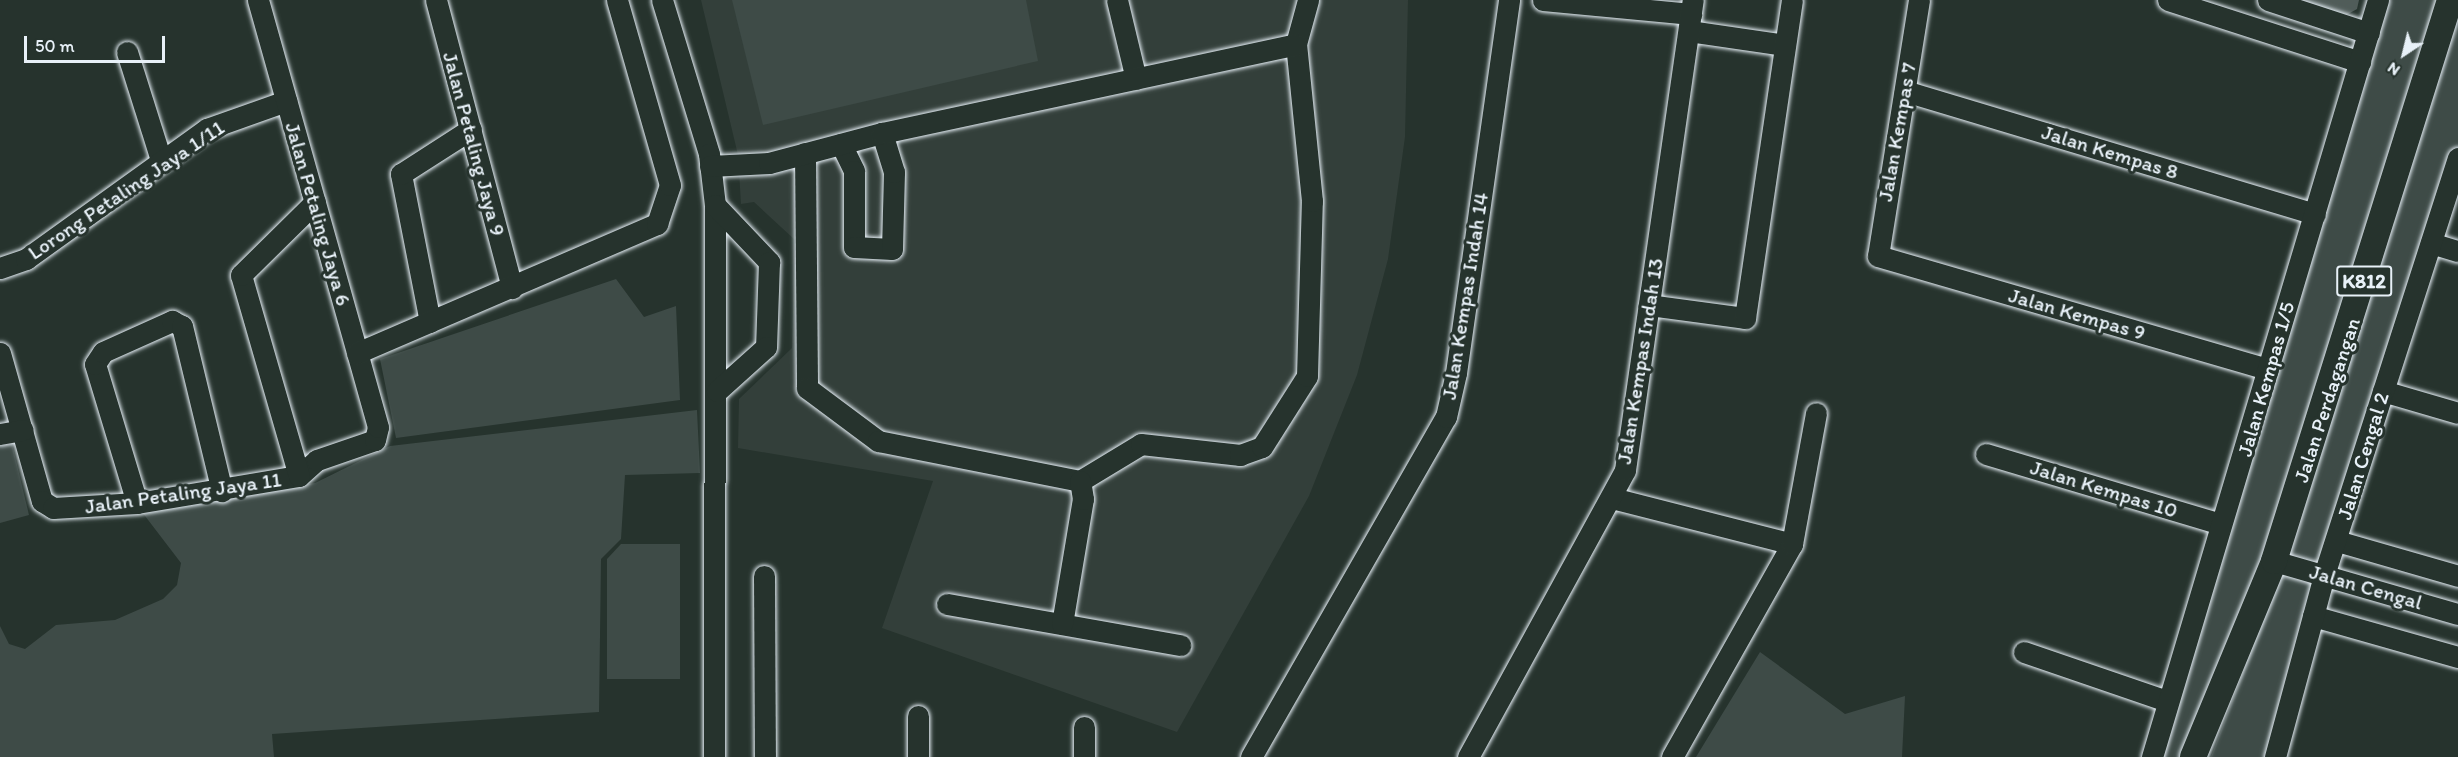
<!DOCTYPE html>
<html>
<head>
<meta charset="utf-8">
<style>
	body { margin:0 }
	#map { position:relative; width:2458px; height:757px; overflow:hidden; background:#26332d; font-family:Itim,sans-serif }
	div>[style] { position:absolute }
	.built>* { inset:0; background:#333f3a }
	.green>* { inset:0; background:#3e4b47 }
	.building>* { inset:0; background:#505c59 }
	.roads { filter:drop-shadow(0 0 2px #e8f1f8) drop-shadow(0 0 2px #e8f1f8) }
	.minor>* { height:21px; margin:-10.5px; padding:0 10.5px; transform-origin:10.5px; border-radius:10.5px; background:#26332d }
	.major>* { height:26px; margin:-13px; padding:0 13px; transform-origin:13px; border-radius:13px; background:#26332d }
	span { translate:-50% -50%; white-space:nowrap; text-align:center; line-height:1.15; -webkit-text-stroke:6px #26332d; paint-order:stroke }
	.shield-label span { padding:2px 4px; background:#26332d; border:2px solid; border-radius:4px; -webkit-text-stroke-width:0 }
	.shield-label { font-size:20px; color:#e8f1f8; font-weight:700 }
	.street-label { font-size:21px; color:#e8f1f8 }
	.north { position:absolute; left:2374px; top:24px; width:60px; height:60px; -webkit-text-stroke:4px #26332d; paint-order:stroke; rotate:215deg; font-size:16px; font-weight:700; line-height:24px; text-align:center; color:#e8f1f8 }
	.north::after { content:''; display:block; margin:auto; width:21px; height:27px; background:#e8f1f8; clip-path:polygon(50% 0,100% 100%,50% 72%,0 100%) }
	.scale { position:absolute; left:24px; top:36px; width:141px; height:27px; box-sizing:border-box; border:3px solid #e8f1f8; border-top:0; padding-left:8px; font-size:18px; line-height:21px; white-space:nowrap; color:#e8f1f8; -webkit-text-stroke:4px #26332d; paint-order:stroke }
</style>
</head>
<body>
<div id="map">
	<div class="built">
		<div style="clip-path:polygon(701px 0,1408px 0,1405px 137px,1388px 259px,1357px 375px,1309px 496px,1177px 732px,882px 628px,933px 481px,738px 448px,739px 399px,792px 348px,795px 240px,754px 202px,741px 204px,738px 155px)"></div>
	</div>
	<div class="green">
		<div style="clip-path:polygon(732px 0,1026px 0,1038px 61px,763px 125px)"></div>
		<div style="clip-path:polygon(2378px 0,2458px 0,2458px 158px,2275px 757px,2211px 757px,2246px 665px,2246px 634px,2193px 757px,2152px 757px)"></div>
		<div style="clip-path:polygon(616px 279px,644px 317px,676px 306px,680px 400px,396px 438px,380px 359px)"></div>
		<div style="clip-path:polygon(697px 410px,700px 473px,625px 475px,621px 539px,601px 559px,599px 712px,272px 734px,274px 757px,0 757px,0 626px,9px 644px,25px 649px,56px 625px,115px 620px,163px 599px,177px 585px,181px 563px,142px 512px,315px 483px,390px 446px)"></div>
		<div style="clip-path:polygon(12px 444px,29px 515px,0 523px,0 446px)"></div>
		<div style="clip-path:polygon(621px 544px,680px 544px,680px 679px,607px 679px,607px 559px)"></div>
		<div style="clip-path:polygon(1760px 652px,1845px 714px,1905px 696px,1902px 757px,1696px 757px)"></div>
	</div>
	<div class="building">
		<div style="clip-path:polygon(2298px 0,2359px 0,2357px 9px,2341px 18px)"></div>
	</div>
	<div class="roads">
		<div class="minor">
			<div style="left:436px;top:0;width:298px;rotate:75.2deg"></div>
			<div style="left:662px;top:0;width:161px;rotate:73deg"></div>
			<div style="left:709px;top:154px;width:51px;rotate:83.3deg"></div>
			<div style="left:715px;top:205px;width:552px;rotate:90.1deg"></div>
			<div style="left:1117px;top:0;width:81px;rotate:76.5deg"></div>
			<div style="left:1543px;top:0;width:149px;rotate:5.4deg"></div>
			<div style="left:1919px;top:0;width:259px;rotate:99.1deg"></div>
			<div style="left:1878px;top:256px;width:406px;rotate:16.2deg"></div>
			<div style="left:2168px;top:0;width:202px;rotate:17.9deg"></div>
			<div style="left:2268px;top:0;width:106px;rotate:18.1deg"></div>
			<div style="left:1689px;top:31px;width:97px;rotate:8.3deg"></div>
			<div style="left:127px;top:52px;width:113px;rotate:72.5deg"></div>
			<div style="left:1905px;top:91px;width:428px;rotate:16.7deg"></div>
			<div style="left:841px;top:144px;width:30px;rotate:64deg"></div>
			<div style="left:854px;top:171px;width:76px;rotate:90deg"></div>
			<div style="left:854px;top:247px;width:38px;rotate:3deg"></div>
			<div style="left:892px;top:249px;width:77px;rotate:-88.5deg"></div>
			<div style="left:894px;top:172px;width:41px;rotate:-107.1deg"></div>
			<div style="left:805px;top:153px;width:235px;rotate:89.5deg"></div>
			<div style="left:807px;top:388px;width:89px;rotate:36.7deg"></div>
			<div style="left:878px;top:441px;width:206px;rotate:11.2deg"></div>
			<div style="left:1080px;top:481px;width:71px;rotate:-31.2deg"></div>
			<div style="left:1141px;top:444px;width:100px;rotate:6.3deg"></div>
			<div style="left:1240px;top:455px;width:23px;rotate:-20deg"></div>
			<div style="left:1262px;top:447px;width:84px;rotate:-57.6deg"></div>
			<div style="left:1307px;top:376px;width:175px;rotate:-88.4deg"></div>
			<div style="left:1312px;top:201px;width:158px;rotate:-95.8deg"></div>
			<div style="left:1296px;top:44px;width:46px;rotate:-74.7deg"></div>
			<div style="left:710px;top:166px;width:59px;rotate:-2.9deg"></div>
			<div style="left:769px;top:163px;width:117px;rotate:-14.9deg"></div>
			<div style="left:882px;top:133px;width:423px;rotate:-12.1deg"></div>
			<div style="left:715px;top:205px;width:79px;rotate:46.5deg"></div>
			<div style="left:769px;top:262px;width:85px;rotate:92deg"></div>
			<div style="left:766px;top:347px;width:66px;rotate:138.1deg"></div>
			<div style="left:2431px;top:243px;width:28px;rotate:17deg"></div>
			<div style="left:0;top:268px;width:28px;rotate:-19deg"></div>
			<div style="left:26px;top:259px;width:223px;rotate:-35.7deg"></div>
			<div style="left:207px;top:129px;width:84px;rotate:-19.5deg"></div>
			<div style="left:1649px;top:305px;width:97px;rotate:7.7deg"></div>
			<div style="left:1745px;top:318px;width:321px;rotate:-81.6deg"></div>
			<div style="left:430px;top:322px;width:151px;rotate:-101.1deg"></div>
			<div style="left:401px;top:174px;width:83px;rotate:-32.7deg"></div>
			<div style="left:0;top:353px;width:154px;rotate:74.2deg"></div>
			<div style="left:42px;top:501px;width:13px;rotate:32deg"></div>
			<div style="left:53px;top:508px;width:84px;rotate:-3.4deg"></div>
			<div style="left:137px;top:503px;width:164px;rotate:-9.5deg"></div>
			<div style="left:299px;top:476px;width:24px;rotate:-42deg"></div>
			<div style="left:317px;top:460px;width:61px;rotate:-19deg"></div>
			<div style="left:375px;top:440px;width:13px;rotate:-77deg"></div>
			<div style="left:378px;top:427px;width:444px;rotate:-105.7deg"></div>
			<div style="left:357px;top:353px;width:327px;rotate:-23.3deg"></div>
			<div style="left:657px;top:224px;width:41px;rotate:-71.6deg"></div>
			<div style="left:670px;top:185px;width:192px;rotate:-106deg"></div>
			<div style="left:2383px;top:391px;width:78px;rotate:16.3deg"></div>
			<div style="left:0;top:434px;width:23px;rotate:-10deg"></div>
			<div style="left:1986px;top:454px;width:245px;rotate:16.6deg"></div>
			<div style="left:299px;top:476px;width:209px;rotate:-106.1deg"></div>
			<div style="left:241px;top:275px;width:104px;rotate:-44.6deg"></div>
			<div style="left:1612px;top:498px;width:186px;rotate:14.3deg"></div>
			<div style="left:137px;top:503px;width:145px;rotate:-106.8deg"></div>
			<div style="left:95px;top:364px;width:14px;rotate:-56deg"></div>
			<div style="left:103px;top:352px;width:76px;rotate:-24.2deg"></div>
			<div style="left:172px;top:321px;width:11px;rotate:27deg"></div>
			<div style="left:182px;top:326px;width:170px;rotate:76.4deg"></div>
			<div style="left:2337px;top:541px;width:126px;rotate:16.1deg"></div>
			<div style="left:2274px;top:561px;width:191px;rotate:16.1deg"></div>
			<div style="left:764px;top:576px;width:181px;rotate:89.7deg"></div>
			<div style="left:947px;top:604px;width:237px;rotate:10deg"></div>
			<div style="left:2313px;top:616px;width:151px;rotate:15.8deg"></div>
			<div style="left:1062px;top:624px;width:127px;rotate:-80.5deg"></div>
			<div style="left:1083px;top:499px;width:18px;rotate:-99deg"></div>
			<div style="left:2024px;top:652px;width:151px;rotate:18.9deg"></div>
			<div style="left:918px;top:716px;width:41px;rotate:90deg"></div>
			<div style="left:1084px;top:727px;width:30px;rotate:90deg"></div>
			<div style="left:1251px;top:757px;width:392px;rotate:-60.2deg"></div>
			<div style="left:1446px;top:417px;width:45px;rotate:-77.2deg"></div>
			<div style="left:1456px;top:373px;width:377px;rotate:-81.9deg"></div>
			<div style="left:1468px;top:757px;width:327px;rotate:-61.3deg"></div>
			<div style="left:1625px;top:470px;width:475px;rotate:-81.8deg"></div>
			<div style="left:1672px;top:757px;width:244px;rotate:-60.6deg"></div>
			<div style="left:1792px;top:544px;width:133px;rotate:-79.6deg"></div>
			<div style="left:2152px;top:757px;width:790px;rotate:-73.38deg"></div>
			<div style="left:2275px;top:757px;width:188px;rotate:-74.9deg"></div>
			<div style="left:2324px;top:575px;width:438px;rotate:-72.2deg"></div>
		</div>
		<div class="major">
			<div style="left:2193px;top:757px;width:212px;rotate:-67.5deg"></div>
			<div style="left:2274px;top:561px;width:588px;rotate:-72.58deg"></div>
		</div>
	</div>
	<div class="shield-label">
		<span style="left:2364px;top:281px">K812</span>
	</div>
	<div class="street-label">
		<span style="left:1897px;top:132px;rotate:-80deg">Jalan Kempas 7</span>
		<span style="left:474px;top:144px;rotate:75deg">Jalan Petaling Jaya 9</span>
		<span style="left:2110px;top:152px;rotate:17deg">Jalan Kempas 8</span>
		<span style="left:126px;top:190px;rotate:-34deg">Lorong Petaling Jaya 1/11</span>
		<span style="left:318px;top:214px;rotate:74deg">Jalan Petaling Jaya 6</span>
		<span style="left:1465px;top:296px;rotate:-81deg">Jalan Kempas Indah 14</span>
		<span style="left:2077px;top:314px;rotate:16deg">Jalan Kempas 9</span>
		<span style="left:1640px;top:361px;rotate:-81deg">Jalan Kempas Indah 13</span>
		<span style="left:2266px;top:379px;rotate:-74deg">Jalan Kempas 1/5</span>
		<span style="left:2327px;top:400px;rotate:-72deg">Jalan Perdagangan</span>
		<span style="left:2363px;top:456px;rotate:-73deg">Jalan Cengal 2</span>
		<span style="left:2104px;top:489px;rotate:17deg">Jalan Kempas 10</span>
		<span style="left:183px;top:493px;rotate:-8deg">Jalan Petaling Jaya 11</span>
		<span style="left:2366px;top:587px;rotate:16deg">Jalan Cengal</span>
	</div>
	<div class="north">N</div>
	<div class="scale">50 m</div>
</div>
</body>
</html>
